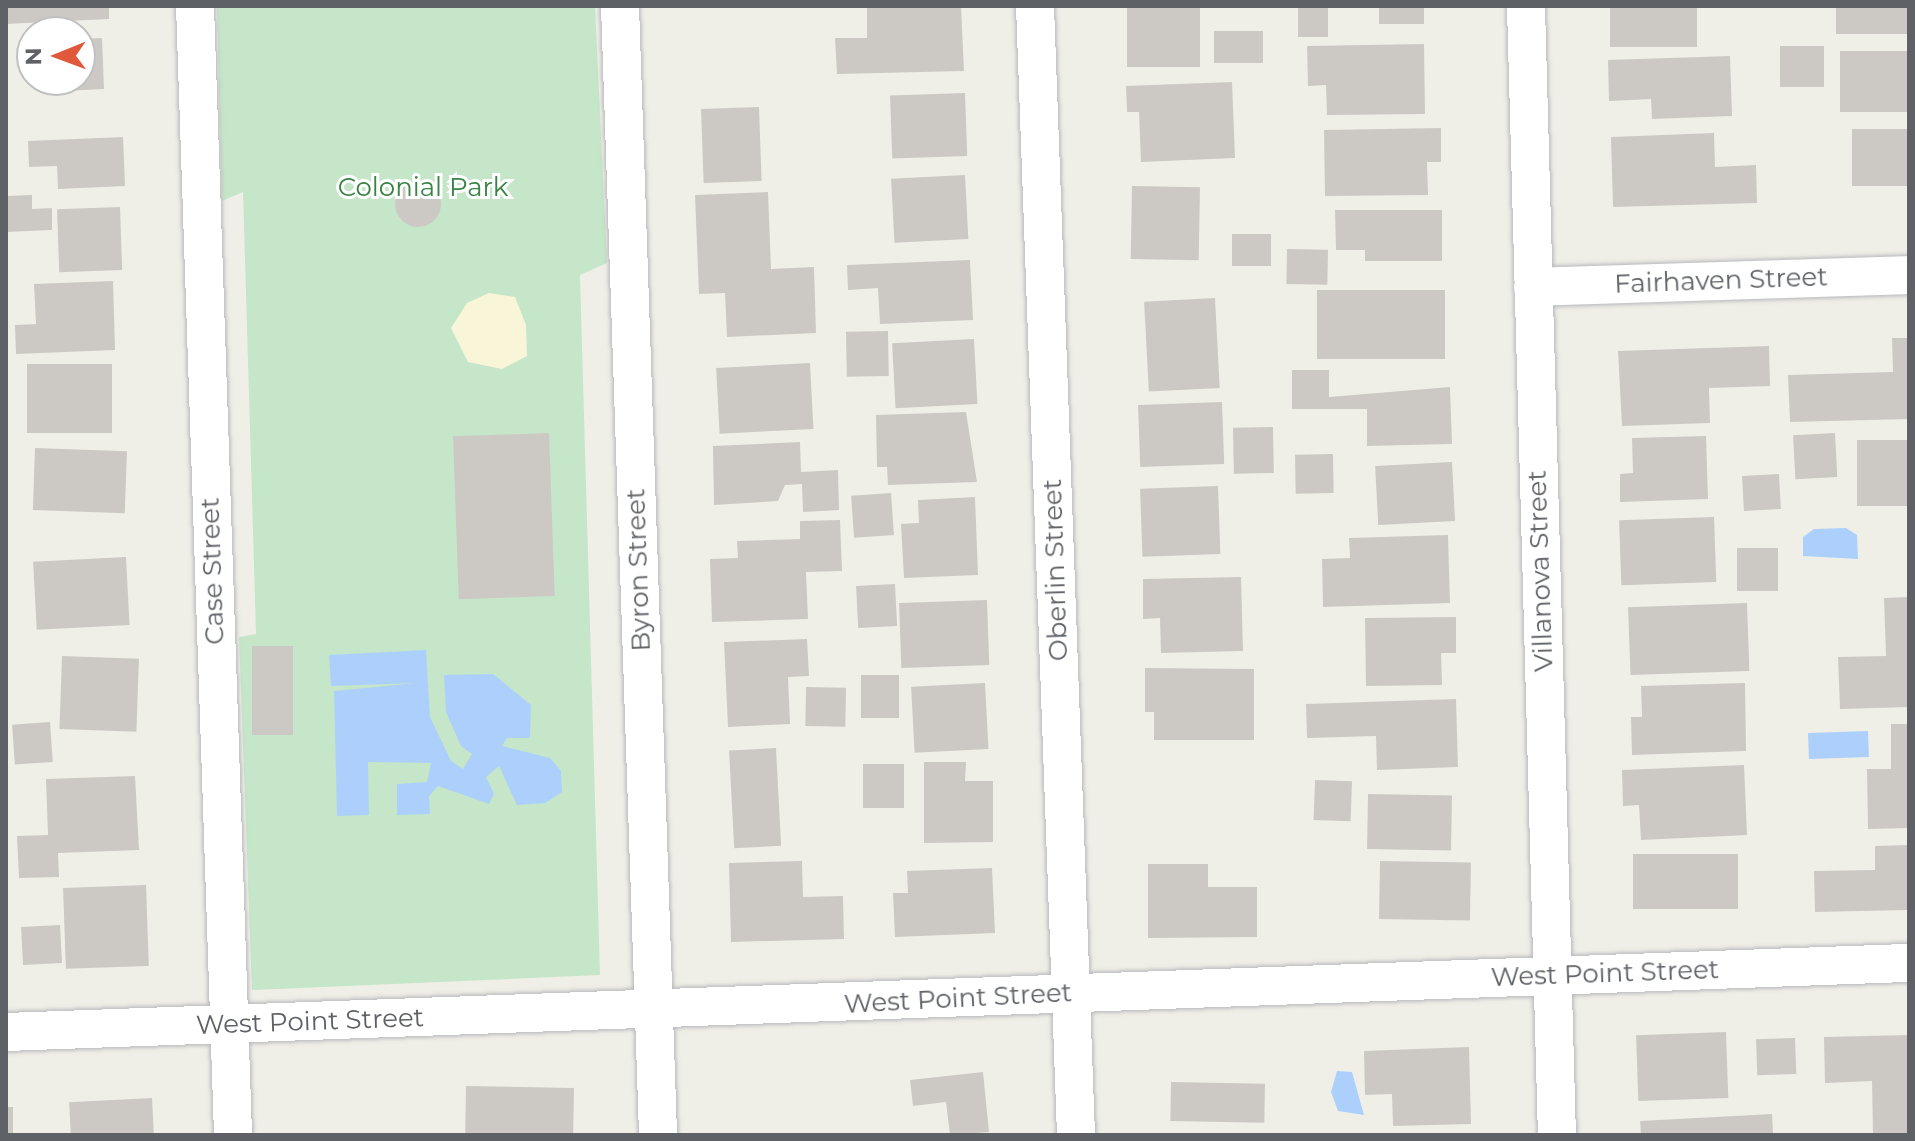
<!DOCTYPE html>
<html>
<head>
<meta charset="utf-8">
<style>
	body { margin:0 }
	#map { position:relative; width:1915px; height:1141px; overflow:hidden; background:#f0efe7; font-family:Montserrat,sans-serif }
	div>[style] { position:absolute }
	.green>* { inset:0; background:#c5e6c9 }
	.sand>* { inset:0; background:#f9f5d9 }
	.water>* { inset:0; background:#acd0fb; transform-origin:0 0 }
	.building>* { inset:0; background:#ccc9c4; transform-origin:0 0 }
	.round { border-radius:50% }
	.roads { filter:drop-shadow(0 0 2px #b7b8bd) drop-shadow(0 0 2px #b7b8bd) }
	.street>* { height:38px; margin:-19px; padding:0 19px; transform-origin:19px; border-radius:19px; background:#fff }
	span { translate:-50% -50%; white-space:nowrap; text-align:center; line-height:1.15; -webkit-text-stroke:6px #fff; paint-order:stroke }
	.park-label { font-size:26px; color:#398344 }
	.street-label { font-size:26px; color:#5e6166 }
	.frame { position:absolute; inset:0; border:8px solid #5e6166; pointer-events:none }
	.north { position:absolute; left:16px; top:16px; width:80px; height:80px; box-sizing:border-box; background:#fff; border:2px solid #bfc0c2; border-radius:50%; rotate:269deg; font-size:22px; font-weight:700; line-height:32px; text-align:center; color:#5e6166 }
	.north::after { content:''; display:block; margin:auto; width:28px; height:36px; background:#e1593c; clip-path:polygon(50% 0,100% 100%,50% 72%,0 100%) }
</style>
</head>
<body>
<div id="map">
	<div class="green">
		<div style="clip-path:polygon(217px 6px,595px 6px,607px 263px,580px 275px,600px 975px,252px 990px,239px 637px,256px 634px,243px 192px,222px 201px)"></div>
	</div>
	<div class="sand">
		<div style="clip-path:polygon(489px 293px,515px 297px,526px 325px,527px 356px,502px 369px,468px 362px,451px 328px,467px 303px)"></div>
	</div>
	<div class="water">
		<div style="clip-path:polygon(1846px 528px,1857px 535px,1858px 559px,1803px 556px,1803px 537px,1814px 529px)"></div>
		<div style="clip-path:polygon(426px 650px,430px 717px,451px 761px,463px 769px,472px 754px,461px 746px,446px 712px,444px 675px,493px 674px,531px 705px,530px 738px,507px 738px,502px 746px,550px 758px,561px 771px,562px 792px,545px 803px,517px 805px,499px 766px,486px 777px,494px 794px,489px 804px,438px 786px,429px 796px,430px 814px,397px 815px,397px 784px,427px 782px,431px 763px,368px 762px,369px 815px,337px 816px,334px 691px,417px 683px,331px 686px,329px 655px)"></div>
		<div style="left:1868px;top:731px;width:26px;height:60px;rotate:88deg"></div>
		<div style="clip-path:polygon(1337px 1071px,1352px 1072px,1364px 1115px,1338px 1111px,1331px 1092px)"></div>
	</div>
	<div class="building">
		<div style="clip-path:polygon(6px 6px,109px 6px,109px 19px,6px 24px)"></div>
		<div style="clip-path:polygon(867px 6px,961px 6px,964px 71px,837px 74px,835px 38px,867px 38px)"></div>
		<div style="left:1127px;top:6px;width:73px;height:61px"></div>
		<div style="left:1298px;top:6px;width:30px;height:31px"></div>
		<div style="left:1379px;top:6px;width:45px;height:18px"></div>
		<div style="left:1610px;top:6px;width:87px;height:41px"></div>
		<div style="left:1836px;top:6px;width:73px;height:28px"></div>
		<div style="left:1263px;top:31px;width:32px;height:49px;rotate:90deg"></div>
		<div style="clip-path:polygon(102px 38px,104px 89px,46px 92px,46px 80px,80px 80px,80px 39px)"></div>
		<div style="clip-path:polygon(25px 42px,32px 42px,32px 75px,27px 75px)"></div>
		<div style="clip-path:polygon(1424px 44px,1425px 114px,1327px 115px,1326px 85px,1308px 86px,1307px 46px)"></div>
		<div style="left:1780px;top:46px;width:44px;height:41px"></div>
		<div style="left:1840px;top:51px;width:69px;height:61px"></div>
		<div style="clip-path:polygon(1730px 56px,1732px 116px,1652px 119px,1651px 99px,1609px 101px,1608px 60px)"></div>
		<div style="clip-path:polygon(1232px 82px,1235px 158px,1141px 162px,1139px 112px,1127px 112px,1126px 86px)"></div>
		<div style="left:965px;top:93px;width:63px;height:75px;rotate:88deg"></div>
		<div style="left:759px;top:107px;width:74px;height:58px;rotate:88deg"></div>
		<div style="clip-path:polygon(1441px 128px,1441px 162px,1427px 162px,1428px 195px,1325px 196px,1324px 130px)"></div>
		<div style="left:1852px;top:129px;width:57px;height:57px"></div>
		<div style="clip-path:polygon(1714px 133px,1715px 167px,1756px 165px,1757px 203px,1613px 207px,1611px 137px)"></div>
		<div style="clip-path:polygon(123px 137px,125px 186px,58px 189px,57px 166px,29px 167px,28px 141px)"></div>
		<div style="left:965px;top:175px;width:64px;height:74px;rotate:87deg"></div>
		<div class="round" style="left:395px;top:181px;width:46px;height:46px"></div>
		<div style="left:1132px;top:186px;width:68px;height:73px;rotate:1deg"></div>
		<div style="clip-path:polygon(768px 192px,771px 269px,814px 267px,816px 333px,727px 337px,725px 293px,699px 294px,695px 195px)"></div>
		<div style="clip-path:polygon(32px 195px,32px 209px,52px 208px,52px 230px,6px 232px,6px 196px)"></div>
		<div style="left:120px;top:207px;width:63px;height:63px;rotate:88deg"></div>
		<div style="clip-path:polygon(1335px 210px,1442px 210px,1442px 261px,1365px 261px,1365px 250px,1336px 250px)"></div>
		<div style="left:1271px;top:234px;width:32px;height:39px;rotate:90deg"></div>
		<div style="left:1287px;top:249px;width:41px;height:35px;rotate:1deg"></div>
		<div style="clip-path:polygon(970px 260px,973px 320px,880px 324px,878px 288px,848px 290px,847px 265px)"></div>
		<div style="clip-path:polygon(113px 281px,115px 350px,16px 354px,15px 325px,36px 324px,34px 284px)"></div>
		<div style="left:1445px;top:290px;width:69px;height:128px;rotate:90deg"></div>
		<div style="left:1215px;top:298px;width:90px;height:71px;rotate:87deg"></div>
		<div style="left:888px;top:331px;width:45px;height:42px;rotate:89deg"></div>
		<div style="clip-path:polygon(1892px 338px,1909px 338px,1909px 419px,1790px 422px,1788px 375px,1893px 372px)"></div>
		<div style="left:974px;top:339px;width:65px;height:82px;rotate:87deg"></div>
		<div style="clip-path:polygon(1769px 346px,1770px 386px,1709px 388px,1710px 423px,1622px 426px,1618px 351px)"></div>
		<div style="left:810px;top:363px;width:66px;height:94px;rotate:87deg"></div>
		<div style="left:27px;top:364px;width:85px;height:69px"></div>
		<div style="clip-path:polygon(1292px 370px,1329px 370px,1329px 397px,1450px 387px,1452px 444px,1367px 446px,1367px 409px,1292px 409px)"></div>
		<div style="left:1222px;top:402px;width:62px;height:84px;rotate:88deg"></div>
		<div style="clip-path:polygon(966px 412px,977px 482px,888px 485px,887px 467px,877px 467px,876px 415px)"></div>
		<div style="left:1273px;top:427px;width:46px;height:40px;rotate:89deg"></div>
		<div style="left:549px;top:433px;width:163px;height:96px;rotate:88deg"></div>
		<div style="left:1835px;top:433px;width:44px;height:42px;rotate:87deg"></div>
		<div style="clip-path:polygon(1706px 436px,1708px 499px,1620px 502px,1620px 474px,1633px 473px,1632px 438px)"></div>
		<div style="left:1909px;top:440px;width:66px;height:52px;rotate:90deg"></div>
		<div style="clip-path:polygon(800px 442px,801px 472px,838px 470px,839px 510px,803px 512px,802px 484px,785px 485px,778px 501px,714px 505px,713px 446px)"></div>
		<div style="left:35px;top:448px;width:92px;height:62px;rotate:2deg"></div>
		<div style="left:1333px;top:454px;width:39px;height:38px;rotate:89deg"></div>
		<div style="left:1452px;top:462px;width:59px;height:77px;rotate:87deg"></div>
		<div style="left:1779px;top:474px;width:35px;height:37px;rotate:87deg"></div>
		<div style="left:1218px;top:486px;width:68px;height:78px;rotate:88deg"></div>
		<div style="left:891px;top:493px;width:42px;height:40px;rotate:86deg"></div>
		<div style="clip-path:polygon(975px 497px,978px 575px,904px 578px,901px 524px,919px 523px,918px 500px)"></div>
		<div style="left:1714px;top:517px;width:65px;height:95px;rotate:88deg"></div>
		<div style="clip-path:polygon(840px 520px,842px 571px,806px 572px,808px 619px,712px 622px,710px 559px,738px 558px,737px 541px,800px 539px,800px 521px)"></div>
		<div style="clip-path:polygon(1448px 535px,1450px 603px,1323px 607px,1322px 559px,1350px 558px,1349px 538px)"></div>
		<div style="left:1737px;top:548px;width:41px;height:43px"></div>
		<div style="left:126px;top:557px;width:68px;height:93px;rotate:87deg"></div>
		<div style="clip-path:polygon(1241px 577px,1243px 651px,1161px 653px,1160px 618px,1143px 619px,1143px 579px)"></div>
		<div style="left:895px;top:584px;width:42px;height:39px;rotate:87deg"></div>
		<div style="clip-path:polygon(1909px 597px,1909px 707px,1840px 709px,1838px 657px,1886px 656px,1884px 598px)"></div>
		<div style="left:987px;top:600px;width:65px;height:88px;rotate:88deg"></div>
		<div style="left:1747px;top:603px;width:68px;height:119px;rotate:88deg"></div>
		<div style="clip-path:polygon(1456px 617px,1456px 653px,1441px 653px,1442px 685px,1366px 686px,1365px 618px)"></div>
		<div style="clip-path:polygon(807px 639px,809px 676px,788px 677px,790px 724px,728px 727px,724px 642px)"></div>
		<div style="left:252px;top:646px;width:41px;height:89px"></div>
		<div style="left:62px;top:656px;width:77px;height:73px;rotate:2deg"></div>
		<div style="clip-path:polygon(1145px 668px,1254px 669px,1254px 740px,1154px 740px,1154px 712px,1145px 712px)"></div>
		<div style="left:861px;top:675px;width:38px;height:43px"></div>
		<div style="left:985px;top:683px;width:66px;height:74px;rotate:87deg"></div>
		<div style="clip-path:polygon(1745px 683px,1746px 751px,1632px 755px,1631px 717px,1642px 717px,1641px 686px)"></div>
		<div style="left:806px;top:687px;width:40px;height:39px;rotate:1deg"></div>
		<div style="clip-path:polygon(1456px 699px,1458px 767px,1377px 770px,1376px 736px,1307px 738px,1306px 704px)"></div>
		<div style="left:50px;top:722px;width:40px;height:38px;rotate:86deg"></div>
		<div style="clip-path:polygon(1891px 724px,1909px 724px,1909px 828px,1868px 829px,1867px 769px,1891px 769px)"></div>
		<div style="left:776px;top:748px;width:98px;height:47px;rotate:87deg"></div>
		<div style="clip-path:polygon(924px 762px,966px 762px,965px 781px,993px 781px,993px 842px,924px 843px)"></div>
		<div style="left:904px;top:764px;width:44px;height:41px;rotate:90deg"></div>
		<div style="clip-path:polygon(1744px 765px,1747px 835px,1641px 840px,1639px 805px,1623px 806px,1622px 770px)"></div>
		<div style="clip-path:polygon(135px 776px,139px 850px,58px 853px,59px 877px,19px 878px,17px 836px,48px 835px,46px 779px)"></div>
		<div style="left:1315px;top:780px;width:37px;height:40px;rotate:2deg"></div>
		<div style="left:1368px;top:794px;width:84px;height:55px;rotate:1deg"></div>
		<div style="clip-path:polygon(1909px 845px,1909px 910px,1815px 912px,1814px 871px,1875px 870px,1875px 846px)"></div>
		<div style="left:1738px;top:854px;width:55px;height:105px;rotate:90deg"></div>
		<div style="clip-path:polygon(802px 861px,803px 897px,843px 896px,844px 939px,731px 942px,729px 863px)"></div>
		<div style="left:1380px;top:861px;width:91px;height:58px;rotate:1deg"></div>
		<div style="clip-path:polygon(1148px 864px,1208px 864px,1208px 887px,1257px 887px,1257px 937px,1148px 938px)"></div>
		<div style="clip-path:polygon(992px 868px,995px 933px,895px 937px,893px 893px,908px 893px,907px 871px)"></div>
		<div style="left:146px;top:885px;width:81px;height:83px;rotate:88deg"></div>
		<div style="left:60px;top:925px;width:38px;height:39px;rotate:87deg"></div>
		<div style="left:1726px;top:1032px;width:66px;height:90px;rotate:88deg"></div>
		<div style="clip-path:polygon(1909px 1035px,1909px 1135px,1873px 1135px,1872px 1081px,1825px 1083px,1824px 1037px)"></div>
		<div style="left:1795px;top:1038px;width:36px;height:39px;rotate:88deg"></div>
		<div style="clip-path:polygon(1469px 1047px,1471px 1124px,1393px 1126px,1392px 1094px,1365px 1095px,1364px 1051px)"></div>
		<div style="clip-path:polygon(983px 1072px,989px 1132px,950px 1135px,946px 1102px,913px 1106px,910px 1080px)"></div>
		<div style="left:1171px;top:1082px;width:94px;height:39px;rotate:1deg"></div>
		<div style="left:466px;top:1086px;width:108px;height:49px;rotate:1deg"></div>
		<div style="left:152px;top:1098px;width:37px;height:83px;rotate:87deg"></div>
		<div style="left:6px;top:1107px;width:7px;height:28px"></div>
		<div style="left:1772px;top:1114px;width:21px;height:132px;rotate:87deg"></div>
	</div>
	<div class="roads">
		<div class="street">
			<div style="left:195px;top:6px;width:1130px;rotate:88.07deg"></div>
			<div style="left:620px;top:6px;width:1130px;rotate:88.07deg"></div>
			<div style="left:1035px;top:6px;width:1130px;rotate:87.92deg"></div>
			<div style="left:1526px;top:6px;width:1129px;rotate:88.43deg"></div>
			<div style="left:1533px;top:287px;width:376px;rotate:-1.8deg"></div>
			<div style="left:6px;top:1032px;width:1904px;rotate:-2.08deg"></div>
		</div>
	</div>
	<div class="park-label">
		<span style="left:423px;top:188px">Colonial Park</span>
	</div>
	<div class="street-label">
		<span style="left:1721px;top:281px;rotate:-2deg">Fairhaven Street</span>
		<span style="left:639px;top:570px;rotate:-92deg">Byron Street</span>
		<span style="left:1056px;top:570px;rotate:-92deg">Oberlin Street</span>
		<span style="left:213px;top:571px;rotate:-92deg">Case Street</span>
		<span style="left:1541px;top:571px;rotate:-92deg">Villanova Street</span>
		<span style="left:1605px;top:974px;rotate:-2deg">West Point Street</span>
		<span style="left:958px;top:999px;rotate:-3deg">West Point Street</span>
		<span style="left:310px;top:1022px;rotate:-2deg">West Point Street</span>
	</div>
	<div class="frame"></div>
	<div class="north">N</div>
</div>
</body>
</html>
